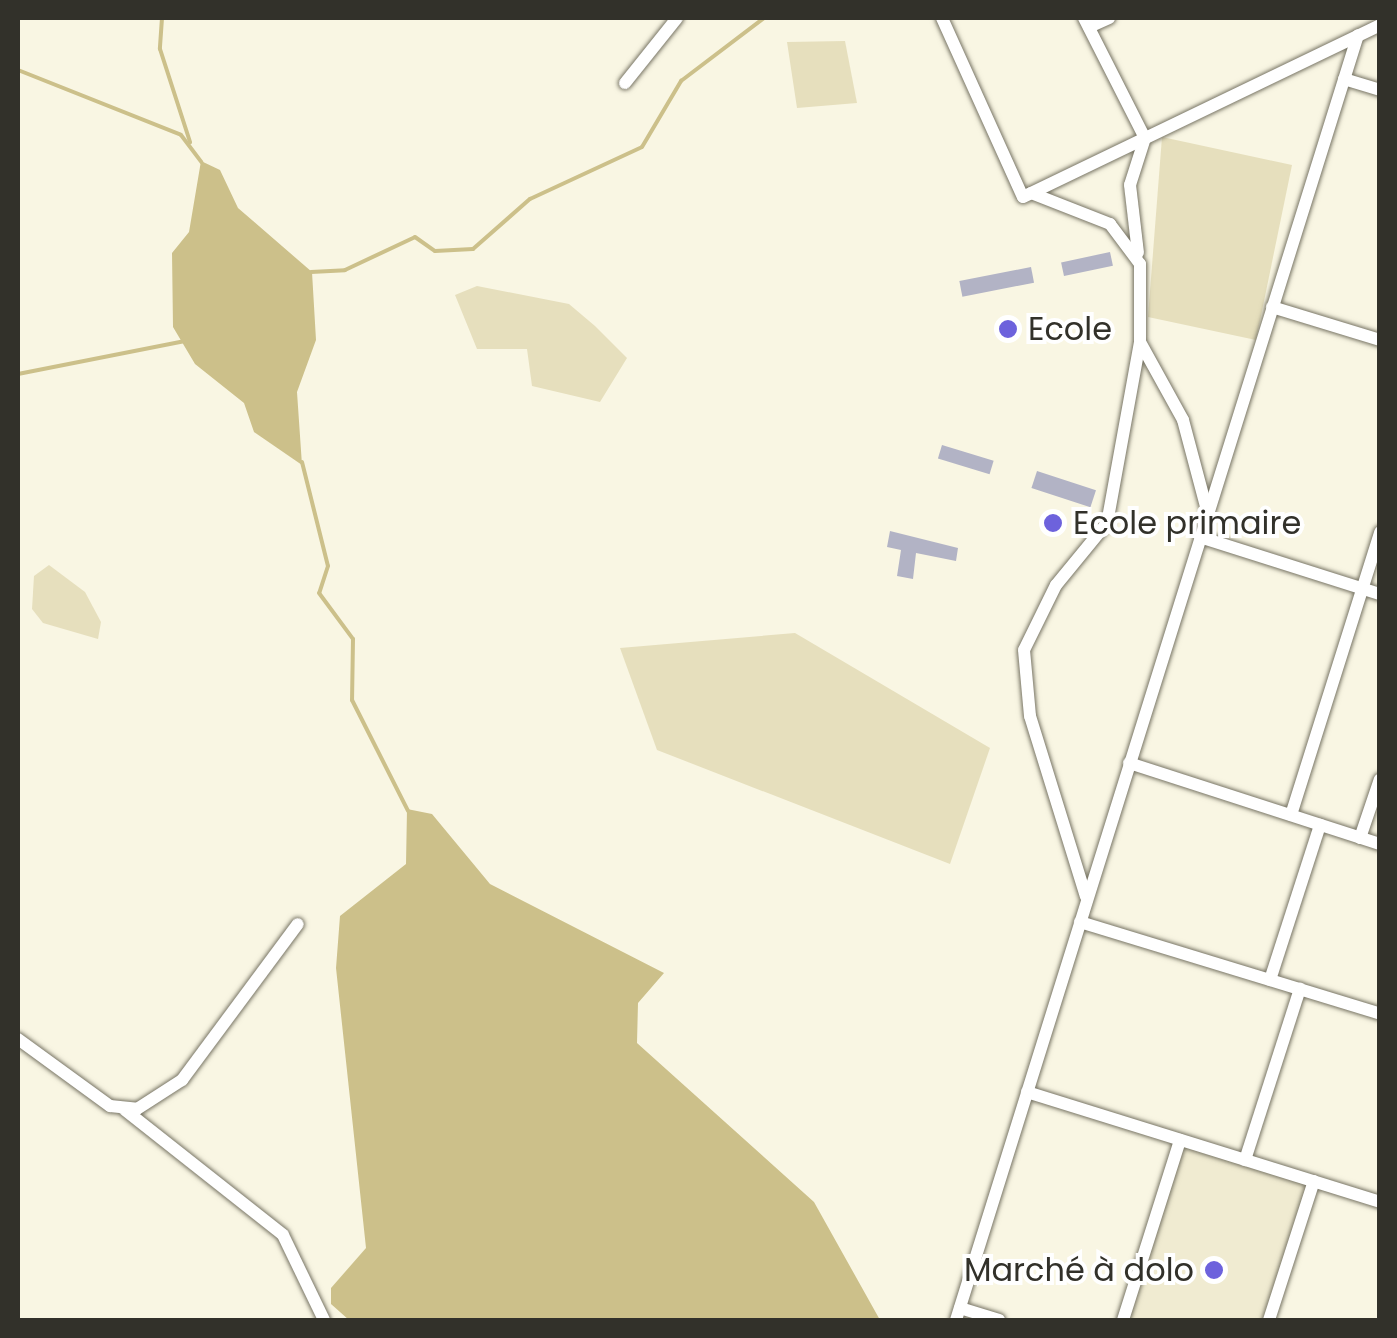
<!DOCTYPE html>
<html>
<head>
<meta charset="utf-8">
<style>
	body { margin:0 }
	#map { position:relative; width:1397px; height:1338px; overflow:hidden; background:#f9f6e3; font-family:Poppins,sans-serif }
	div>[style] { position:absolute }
	.built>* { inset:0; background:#f0ebd1 }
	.green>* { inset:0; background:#e6dfbd }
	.water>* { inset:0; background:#ccc08a }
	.stream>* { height:4px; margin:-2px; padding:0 2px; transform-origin:2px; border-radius:2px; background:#ccc08a }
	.building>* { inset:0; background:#b2b3c5; transform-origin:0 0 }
	.roads { filter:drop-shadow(0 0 2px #787565) drop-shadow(0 0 2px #787565) }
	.street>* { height:12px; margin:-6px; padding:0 6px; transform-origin:6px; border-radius:6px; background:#fff }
	.dots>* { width:28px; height:28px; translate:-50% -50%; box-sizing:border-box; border:5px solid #fff; border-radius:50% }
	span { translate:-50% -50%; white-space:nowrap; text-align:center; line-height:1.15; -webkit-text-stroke:8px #fff; paint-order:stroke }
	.poi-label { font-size:32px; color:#32312a }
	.left { translate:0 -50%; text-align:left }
	.right { translate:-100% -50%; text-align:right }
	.frame { position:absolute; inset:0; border:20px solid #32312a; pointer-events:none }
</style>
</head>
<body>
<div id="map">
	<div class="built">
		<div style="clip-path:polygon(1180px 1140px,1314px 1181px,1269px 1320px,1123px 1320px)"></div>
	</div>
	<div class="green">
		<div style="clip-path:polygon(845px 41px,857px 103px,797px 108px,787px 42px)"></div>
		<div style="clip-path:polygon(1162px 137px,1292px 165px,1256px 340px,1148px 317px)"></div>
		<div style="clip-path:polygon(477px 286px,569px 304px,595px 326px,627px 358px,600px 402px,532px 386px,527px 349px,477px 349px,455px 295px)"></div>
		<div style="clip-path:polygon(49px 565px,85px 592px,101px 622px,98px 639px,43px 623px,32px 609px,34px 576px)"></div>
		<div style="clip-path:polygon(795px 633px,990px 748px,950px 864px,657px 750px,620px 648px)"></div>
	</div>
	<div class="water">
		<div style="clip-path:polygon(201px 161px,220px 170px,238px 208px,312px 272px,316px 340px,297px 392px,302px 465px,254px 432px,244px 403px,195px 364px,173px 327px,172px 253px,189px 232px)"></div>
		<div style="clip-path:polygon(407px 809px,432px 814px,490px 884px,664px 973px,638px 1003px,637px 1043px,814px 1202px,880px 1320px,349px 1320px,331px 1304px,331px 1288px,366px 1248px,336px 968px,340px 916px,406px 864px)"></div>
	</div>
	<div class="stream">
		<div style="left:162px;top:18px;width:31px;rotate:94deg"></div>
		<div style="left:160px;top:49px;width:98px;rotate:72.1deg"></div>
		<div style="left:18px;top:70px;width:175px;rotate:21.7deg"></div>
		<div style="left:181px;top:135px;width:34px;rotate:53deg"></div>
		<div style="left:311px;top:272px;width:34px;rotate:-3deg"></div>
		<div style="left:345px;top:270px;width:77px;rotate:-25.2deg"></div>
		<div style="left:415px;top:237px;width:24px;rotate:35deg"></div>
		<div style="left:435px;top:251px;width:38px;rotate:-3deg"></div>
		<div style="left:473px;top:249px;width:76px;rotate:-41.3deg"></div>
		<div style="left:530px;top:199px;width:123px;rotate:-24.9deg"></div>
		<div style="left:642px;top:147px;width:77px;rotate:-59.4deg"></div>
		<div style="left:681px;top:81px;width:104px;rotate:-37.2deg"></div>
		<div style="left:18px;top:374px;width:169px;rotate:-11.2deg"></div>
		<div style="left:302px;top:462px;width:107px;rotate:76deg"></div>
		<div style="left:328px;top:566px;width:28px;rotate:108deg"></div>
		<div style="left:319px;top:593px;width:57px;rotate:53.5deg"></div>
		<div style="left:353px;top:639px;width:61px;rotate:90.9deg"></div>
		<div style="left:352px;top:700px;width:124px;rotate:63.2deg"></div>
	</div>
	<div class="building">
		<div style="left:1110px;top:252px;width:14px;height:50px;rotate:78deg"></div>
		<div style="left:1031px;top:267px;width:16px;height:73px;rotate:79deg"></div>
		<div style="left:942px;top:445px;width:54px;height:14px;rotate:17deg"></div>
		<div style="left:1037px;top:471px;width:62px;height:18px;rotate:18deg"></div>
		<div style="clip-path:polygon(890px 531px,958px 548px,956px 561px,916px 553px,913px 579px,897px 576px,901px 550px,887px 547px)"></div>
	</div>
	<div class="roads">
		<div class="street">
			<div style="left:942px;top:18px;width:196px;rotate:65.7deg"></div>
			<div style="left:1023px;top:197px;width:396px;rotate:-25.7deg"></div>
			<div style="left:1084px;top:18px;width:135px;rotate:63.1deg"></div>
			<div style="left:1145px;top:138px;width:49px;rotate:107.7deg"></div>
			<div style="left:1130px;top:185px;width:68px;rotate:83.3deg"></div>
			<div style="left:1089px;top:27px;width:22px;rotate:-24deg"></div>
			<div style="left:1344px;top:79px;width:38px;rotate:17deg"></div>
			<div style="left:625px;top:83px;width:83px;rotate:-51.3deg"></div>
			<div style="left:1031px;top:193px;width:85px;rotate:21.4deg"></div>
			<div style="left:1110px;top:224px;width:50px;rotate:53.1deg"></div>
			<div style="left:1140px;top:264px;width:78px;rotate:90deg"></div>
			<div style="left:1140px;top:342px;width:184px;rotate:100.3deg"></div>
			<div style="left:1107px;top:523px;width:80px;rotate:129.4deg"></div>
			<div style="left:1056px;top:585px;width:72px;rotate:116.2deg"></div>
			<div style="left:1024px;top:650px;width:66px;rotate:84.8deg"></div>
			<div style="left:1030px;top:716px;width:189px;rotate:72.8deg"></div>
			<div style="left:1272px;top:307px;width:113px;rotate:17deg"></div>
			<div style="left:1140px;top:342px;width:89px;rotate:61.1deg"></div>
			<div style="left:1183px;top:420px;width:93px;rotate:75.1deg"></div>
			<div style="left:1200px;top:537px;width:189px;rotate:17.6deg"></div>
			<div style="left:1129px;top:763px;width:264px;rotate:17.9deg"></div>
			<div style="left:1291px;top:815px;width:297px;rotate:-72.5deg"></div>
			<div style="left:1360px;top:838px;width:62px;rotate:-71.3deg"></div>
			<div style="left:1080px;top:922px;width:314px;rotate:17deg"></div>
			<div style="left:1270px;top:980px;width:163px;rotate:-72.1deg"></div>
			<div style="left:18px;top:1039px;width:114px;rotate:36.1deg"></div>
			<div style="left:110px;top:1106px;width:27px;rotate:6deg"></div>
			<div style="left:137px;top:1109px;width:54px;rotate:-32.8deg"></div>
			<div style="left:182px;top:1080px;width:194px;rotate:-53.4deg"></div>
			<div style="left:1027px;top:1092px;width:370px;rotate:17.3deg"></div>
			<div style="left:125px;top:1110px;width:201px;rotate:38.3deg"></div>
			<div style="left:283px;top:1235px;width:94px;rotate:64.2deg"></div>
			<div style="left:1245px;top:1160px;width:180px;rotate:-72.2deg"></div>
			<div style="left:960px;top:1308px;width:41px;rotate:17.1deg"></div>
			<div style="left:956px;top:1320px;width:1346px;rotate:-72.63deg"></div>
			<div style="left:1123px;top:1320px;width:189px;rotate:-72.4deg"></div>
			<div style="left:1269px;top:1320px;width:146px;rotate:-72.1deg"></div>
		</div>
	</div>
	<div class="dots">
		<div style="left:1008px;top:329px;background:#6d62dc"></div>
		<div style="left:1053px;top:523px;background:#6d62dc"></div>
		<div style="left:1214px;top:1270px;background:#6d62dc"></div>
	</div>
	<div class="poi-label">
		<span class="left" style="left:1028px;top:329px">Ecole</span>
		<span class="left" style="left:1073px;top:523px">Ecole primaire</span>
		<span class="right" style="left:1194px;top:1270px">Marché à dolo</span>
	</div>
	<div class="frame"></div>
</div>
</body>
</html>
